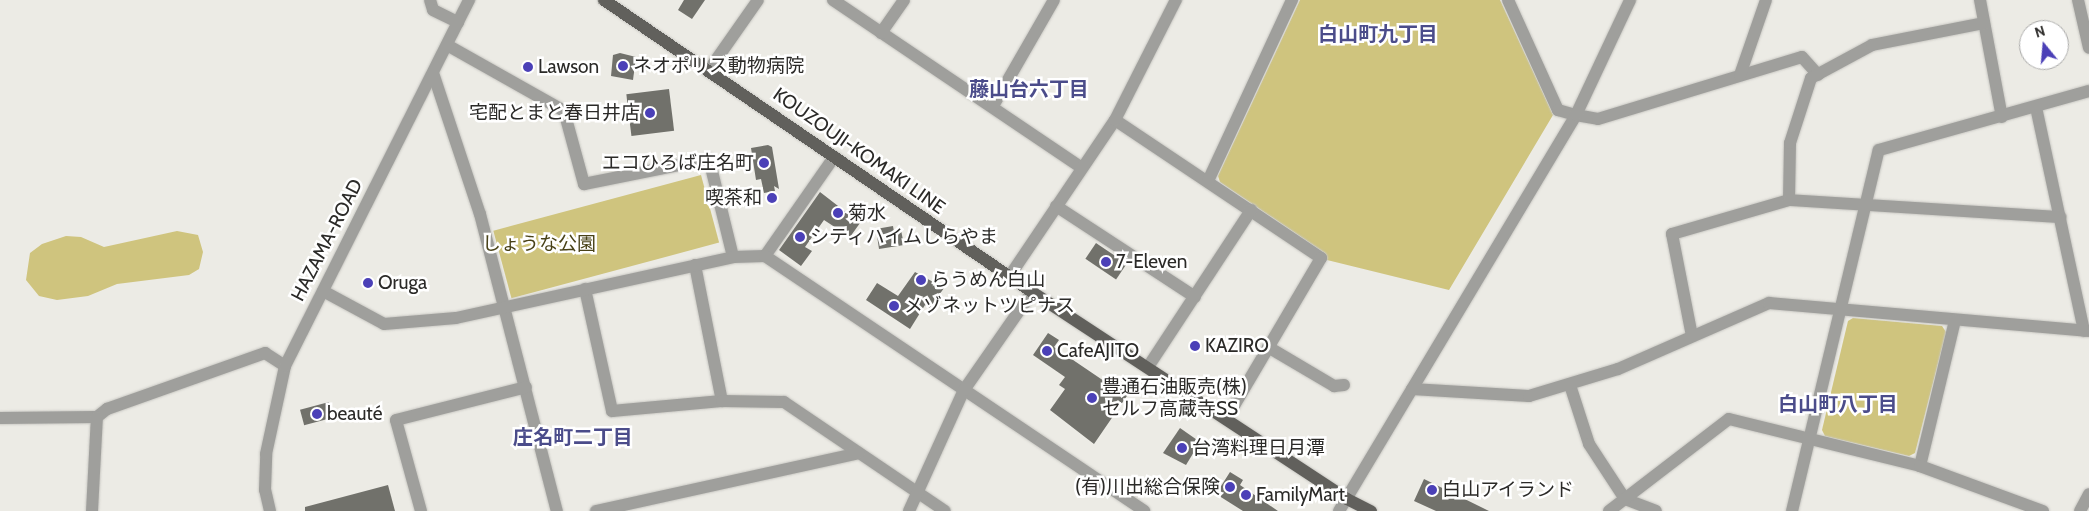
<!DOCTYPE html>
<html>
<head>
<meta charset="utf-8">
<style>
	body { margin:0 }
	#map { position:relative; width:2089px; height:511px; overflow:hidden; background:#ecebe5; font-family:Cabin,"Noto Sans JP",sans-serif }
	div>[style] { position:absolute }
	.green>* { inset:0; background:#cfc47e; transform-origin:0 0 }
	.building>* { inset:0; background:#71716b; transform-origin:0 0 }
	.roads { filter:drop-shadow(0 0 1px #c9c8c3) drop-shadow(0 0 1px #c9c8c3) }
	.minor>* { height:12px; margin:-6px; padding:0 6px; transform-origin:6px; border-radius:6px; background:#9f9f9c }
	.major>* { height:12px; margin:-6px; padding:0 6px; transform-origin:6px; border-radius:6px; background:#61605c }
	.dots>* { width:14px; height:14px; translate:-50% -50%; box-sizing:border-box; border:2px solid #fff; border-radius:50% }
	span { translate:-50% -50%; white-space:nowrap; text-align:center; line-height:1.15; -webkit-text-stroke:5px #fff; paint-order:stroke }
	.poi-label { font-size:19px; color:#2b2a28 }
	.left { translate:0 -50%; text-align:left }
	.right { translate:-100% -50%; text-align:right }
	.street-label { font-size:19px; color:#2b2a28 }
	.park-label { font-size:19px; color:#494218 }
	.neighbourhood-label { font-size:20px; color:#4b4c8a; font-weight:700 }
	.north { position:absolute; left:2019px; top:20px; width:50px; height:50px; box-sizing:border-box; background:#fff; border:1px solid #aaaaa9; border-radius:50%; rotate:343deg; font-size:14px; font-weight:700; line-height:20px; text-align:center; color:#2b2a28 }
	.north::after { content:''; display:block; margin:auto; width:18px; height:22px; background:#4b40b7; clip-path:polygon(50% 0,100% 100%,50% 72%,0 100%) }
</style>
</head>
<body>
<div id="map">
	<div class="green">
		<div style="clip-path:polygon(1300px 0,1500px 0,1553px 115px,1449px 290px,1327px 260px,1325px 253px,1220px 182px,1218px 176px)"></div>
		<div style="left:701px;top:175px;width:70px;height:215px;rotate:75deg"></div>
		<div style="clip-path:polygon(177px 231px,198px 235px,203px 252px,199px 269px,189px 275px,117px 284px,88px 296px,57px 300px,39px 296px,26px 280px,30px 253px,42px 244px,66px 236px,81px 237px,104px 247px)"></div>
		<div style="clip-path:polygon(1853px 318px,1942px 326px,1946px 332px,1915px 453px,1909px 456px,1825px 436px,1822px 430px,1848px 321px)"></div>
	</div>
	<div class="building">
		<div style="clip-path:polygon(684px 0,705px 0,692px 19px,678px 10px)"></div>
		<div style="clip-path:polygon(620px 53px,636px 57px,633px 80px,611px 76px,613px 55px)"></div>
		<div style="left:669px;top:89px;width:42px;height:43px;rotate:83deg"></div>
		<div style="clip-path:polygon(768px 145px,772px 147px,779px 189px,774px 186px,775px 191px,764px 193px,761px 179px,756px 180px,751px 148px)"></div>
		<div style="clip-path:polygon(820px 192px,860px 223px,850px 237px,824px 220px,805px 247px,812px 251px,801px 266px,779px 250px)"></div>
		<div style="clip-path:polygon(893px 226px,894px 232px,901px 230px,904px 245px,879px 249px,876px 229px)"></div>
		<div style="left:1096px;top:243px;width:37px;height:19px;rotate:34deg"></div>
		<div style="clip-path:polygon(915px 272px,944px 288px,930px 308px,925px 305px,910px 329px,866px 300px,877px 283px,898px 296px)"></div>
		<div style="clip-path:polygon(1048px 333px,1059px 340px,1054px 347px,1076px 362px,1104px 381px,1108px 375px,1131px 390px,1094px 444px,1050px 410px,1065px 389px,1059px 385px,1065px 377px,1033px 355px)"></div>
		<div style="left:329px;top:402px;width:16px;height:30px;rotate:75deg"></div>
		<div style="clip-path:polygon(1180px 428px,1200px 442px,1186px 465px,1163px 453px)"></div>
		<div style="clip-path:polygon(1230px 472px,1243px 480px,1240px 485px,1278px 511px,1243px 511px,1216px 494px)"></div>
		<div style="clip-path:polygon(1424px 479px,1489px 511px,1436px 511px,1414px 501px)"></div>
		<div style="clip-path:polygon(388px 485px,395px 511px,305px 511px,305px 507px)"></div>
	</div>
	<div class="roads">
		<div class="minor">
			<div style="left:430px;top:0;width:10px;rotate:73deg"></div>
			<div style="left:433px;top:10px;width:28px;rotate:26deg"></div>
			<div style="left:833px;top:0;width:299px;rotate:34deg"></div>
			<div style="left:1508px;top:0;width:121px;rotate:65.6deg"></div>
			<div style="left:1558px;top:110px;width:19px;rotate:16deg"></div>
			<div style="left:1576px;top:115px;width:22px;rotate:10deg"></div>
			<div style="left:1598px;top:119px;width:213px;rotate:-16.9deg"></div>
			<div style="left:1802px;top:57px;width:24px;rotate:48deg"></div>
			<div style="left:1980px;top:0;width:119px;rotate:79.4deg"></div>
			<div style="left:2078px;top:0;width:49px;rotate:77.1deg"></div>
			<div style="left:881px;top:33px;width:40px;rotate:-55.1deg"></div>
			<div style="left:447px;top:45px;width:134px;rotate:29.4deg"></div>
			<div style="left:564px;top:111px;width:76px;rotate:74.7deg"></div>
			<div style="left:584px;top:184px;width:127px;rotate:-11.3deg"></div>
			<div style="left:709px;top:159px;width:101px;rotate:76.2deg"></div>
			<div style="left:709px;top:70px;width:85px;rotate:-55deg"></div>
			<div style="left:433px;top:73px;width:149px;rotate:71.6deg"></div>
			<div style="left:480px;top:214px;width:307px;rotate:75.5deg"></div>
			<div style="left:1740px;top:75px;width:79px;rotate:-70.9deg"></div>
			<div style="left:993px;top:106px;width:122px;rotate:-60.1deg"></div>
			<div style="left:2036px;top:107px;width:229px;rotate:77.9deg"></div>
			<div style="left:1115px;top:120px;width:248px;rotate:33.8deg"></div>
			<div style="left:1321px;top:258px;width:187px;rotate:120.5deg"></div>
			<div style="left:1208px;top:181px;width:200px;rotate:-65.1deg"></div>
			<div style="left:1789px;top:200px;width:57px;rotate:-89deg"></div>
			<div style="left:1790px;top:143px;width:68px;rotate:-72.1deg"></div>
			<div style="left:1811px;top:78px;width:69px;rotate:-28.4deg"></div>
			<div style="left:1872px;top:45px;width:114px;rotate:-11.1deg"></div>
			<div style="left:1056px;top:206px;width:166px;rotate:33.2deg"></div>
			<div style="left:765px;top:256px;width:121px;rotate:-55.1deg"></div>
			<div style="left:695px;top:265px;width:139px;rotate:78.8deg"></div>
			<div style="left:1009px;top:277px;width:189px;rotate:-56deg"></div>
			<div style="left:1115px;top:120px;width:135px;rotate:-63.1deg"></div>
			<div style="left:585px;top:289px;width:125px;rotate:77.5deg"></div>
			<div style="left:612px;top:411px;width:110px;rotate:-5.2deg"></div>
			<div style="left:722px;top:401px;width:62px;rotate:0.9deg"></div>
			<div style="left:784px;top:402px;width:194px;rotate:34.1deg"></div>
			<div style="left:323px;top:291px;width:69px;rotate:28.4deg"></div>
			<div style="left:384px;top:324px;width:72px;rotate:-4.8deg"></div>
			<div style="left:456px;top:318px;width:284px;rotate:-12.4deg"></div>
			<div style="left:733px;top:257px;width:32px;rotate:-2deg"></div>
			<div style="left:765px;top:256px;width:457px;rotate:33.9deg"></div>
			<div style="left:1692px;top:336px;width:104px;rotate:-101.1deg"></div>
			<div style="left:1672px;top:234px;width:122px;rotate:-16.2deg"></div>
			<div style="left:1789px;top:200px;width:272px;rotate:3.6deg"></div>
			<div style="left:1268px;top:347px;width:77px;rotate:30.6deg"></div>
			<div style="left:1334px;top:386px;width:10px;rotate:-6deg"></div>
			<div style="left:1148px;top:367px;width:188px;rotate:-56.7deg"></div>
			<div style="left:1570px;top:385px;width:62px;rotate:72.1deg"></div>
			<div style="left:1589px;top:444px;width:66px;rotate:56.8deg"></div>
			<div style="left:1625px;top:499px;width:33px;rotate:21deg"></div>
			<div style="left:1412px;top:389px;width:117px;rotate:3.4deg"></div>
			<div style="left:1529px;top:396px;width:93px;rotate:-16.9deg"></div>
			<div style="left:1618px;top:369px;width:165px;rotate:-23.6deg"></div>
			<div style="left:1769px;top:303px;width:321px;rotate:5deg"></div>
			<div style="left:0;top:418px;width:97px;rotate:-0.6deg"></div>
			<div style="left:97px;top:417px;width:13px;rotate:-39deg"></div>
			<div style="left:107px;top:409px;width:168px;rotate:-19.5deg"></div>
			<div style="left:265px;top:353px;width:24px;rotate:33deg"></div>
			<div style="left:1920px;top:466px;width:150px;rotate:-76.5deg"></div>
			<div style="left:92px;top:511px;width:94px;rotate:-87deg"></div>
			<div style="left:270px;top:511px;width:22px;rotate:-103deg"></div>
			<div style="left:265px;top:490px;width:36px;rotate:-88deg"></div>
			<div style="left:266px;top:454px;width:90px;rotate:-77.8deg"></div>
			<div style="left:285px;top:366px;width:410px;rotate:-63.3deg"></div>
			<div style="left:421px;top:511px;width:94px;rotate:-105.4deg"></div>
			<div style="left:396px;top:420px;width:134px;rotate:-14.2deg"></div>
			<div style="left:596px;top:511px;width:269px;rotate:-12.4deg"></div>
			<div style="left:909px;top:511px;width:133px;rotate:-65.6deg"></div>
			<div style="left:964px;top:390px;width:119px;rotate:-55.2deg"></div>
			<div style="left:1339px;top:511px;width:462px;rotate:-59.1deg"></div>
			<div style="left:1576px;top:115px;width:127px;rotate:-64.8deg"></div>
			<div style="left:1609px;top:511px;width:151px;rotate:-37.5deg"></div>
			<div style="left:1729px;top:419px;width:197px;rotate:13.8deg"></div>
			<div style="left:1920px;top:466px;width:131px;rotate:20.1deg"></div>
			<div style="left:1792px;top:511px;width:371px;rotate:-76.5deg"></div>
			<div style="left:1879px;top:150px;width:218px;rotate:-15.7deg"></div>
			<div style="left:2080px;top:511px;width:19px;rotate:-62deg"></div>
		</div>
		<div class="major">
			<div style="left:604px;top:0;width:518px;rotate:34.3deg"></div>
			<div style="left:1032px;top:292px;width:377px;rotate:33.3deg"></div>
			<div style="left:1347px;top:499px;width:27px;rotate:27deg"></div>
		</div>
	</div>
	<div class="dots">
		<div style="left:623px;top:66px;background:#4b40b7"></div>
		<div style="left:528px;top:67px;background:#4b40b7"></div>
		<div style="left:650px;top:113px;background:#4b40b7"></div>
		<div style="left:764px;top:163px;background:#4b40b7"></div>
		<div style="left:772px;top:198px;background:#4b40b7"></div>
		<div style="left:838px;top:213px;background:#4b40b7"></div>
		<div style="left:800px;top:237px;background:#4b40b7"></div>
		<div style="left:1106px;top:262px;background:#4b40b7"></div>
		<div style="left:921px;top:280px;background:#4b40b7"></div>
		<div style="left:368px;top:283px;background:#4b40b7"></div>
		<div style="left:894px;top:306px;background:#4b40b7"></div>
		<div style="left:1195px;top:346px;background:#4b40b7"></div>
		<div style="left:1047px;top:351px;background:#4b40b7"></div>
		<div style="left:1092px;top:398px;background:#4b40b7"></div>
		<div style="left:317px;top:414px;background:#4b40b7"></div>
		<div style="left:1182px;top:448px;background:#4b40b7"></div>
		<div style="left:1230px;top:487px;background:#4b40b7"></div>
		<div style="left:1432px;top:490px;background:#4b40b7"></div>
		<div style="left:1246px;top:495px;background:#4b40b7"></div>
	</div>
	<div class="poi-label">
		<span class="left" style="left:633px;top:66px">ネオポリス動物病院</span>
		<span class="left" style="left:538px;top:67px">Lawson</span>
		<span class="right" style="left:640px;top:113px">宅配とまと春日井店</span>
		<span class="right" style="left:754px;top:163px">エコひろば庄名町</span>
		<span class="right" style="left:762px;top:198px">喫茶和</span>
		<span class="left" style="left:848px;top:213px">菊水</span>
		<span class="left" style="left:810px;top:237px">シティハイムしらやま</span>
		<span class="left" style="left:1116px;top:262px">7-Eleven</span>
		<span class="left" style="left:931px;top:280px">らうめん白山</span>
		<span class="left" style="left:378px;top:283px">Oruga</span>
		<span class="left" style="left:904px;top:306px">メゾネットツピナス</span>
		<span class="left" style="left:1205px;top:346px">KAZIRO</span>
		<span class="left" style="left:1057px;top:351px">CafeAJITO</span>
		<span class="left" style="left:1102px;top:398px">豊通石油販売(株)<br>セルフ高蔵寺SS</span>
		<span class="left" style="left:327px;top:414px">beauté</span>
		<span class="left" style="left:1192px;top:448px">台湾料理日月潭</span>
		<span class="right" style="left:1220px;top:487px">(有)川出総合保険</span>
		<span class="left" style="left:1442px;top:490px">白山アイランド</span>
		<span class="left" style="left:1256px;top:495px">FamilyMart</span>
	</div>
	<div class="street-label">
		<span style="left:859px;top:151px;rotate:35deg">KOUZOUJI-KOMAKI LINE</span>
		<span style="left:327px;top:240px;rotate:-63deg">HAZAMA-ROAD</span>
	</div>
	<div class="park-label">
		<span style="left:539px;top:244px">しょうな公園</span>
	</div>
	<div class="neighbourhood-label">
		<span style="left:1378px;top:34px">白山町九丁目</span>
		<span style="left:1029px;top:89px">藤山台六丁目</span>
		<span style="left:1838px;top:404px">白山町八丁目</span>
		<span style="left:573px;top:437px">庄名町二丁目</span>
	</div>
	<div class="north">N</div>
</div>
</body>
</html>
